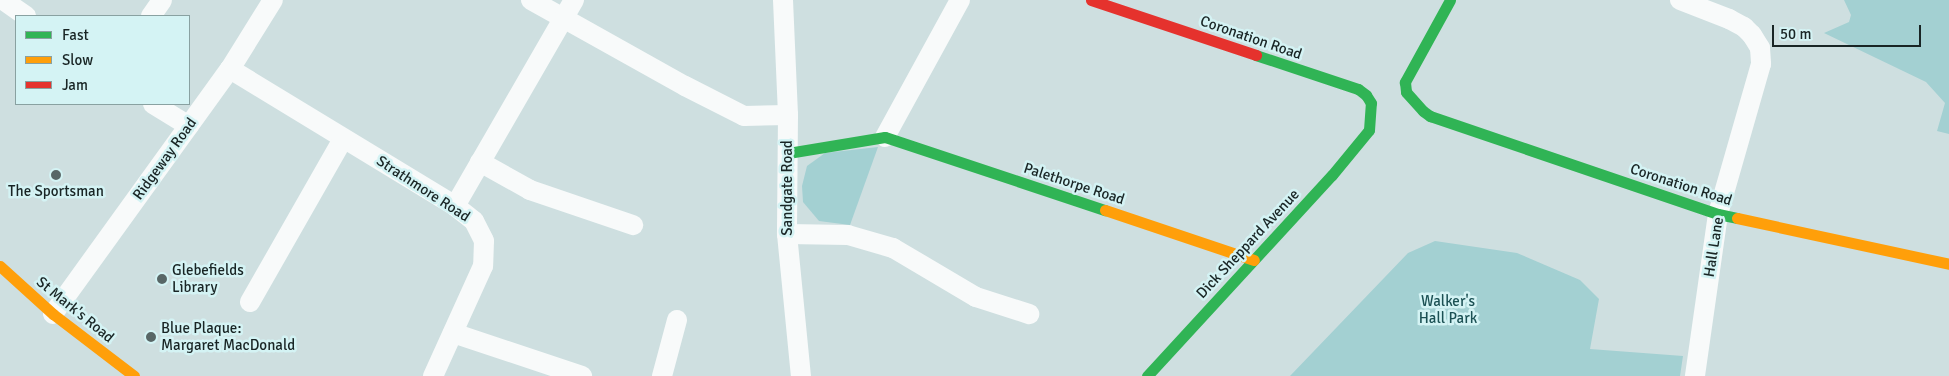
<!DOCTYPE html>
<html>
<head>
<meta charset="utf-8">
<style>
	body { margin:0 }
	#map { position:relative; width:1949px; height:376px; overflow:hidden; background:#cedfe0; font-family:Signika,sans-serif }
	div>[style] { position:absolute }
	.green>* { inset:0; background:#a3d0d2 }
	.street>* { height:20px; margin:-10px; padding:0 10px; transform-origin:10px; border-radius:10px; background:#f8fafa }
	.fast>* { height:11px; margin:-5.5px; padding:0 5.5px; transform-origin:5.5px; border-radius:5.5px; background:#30b455 }
	.slow>* { height:11px; margin:-5.5px; padding:0 5.5px; transform-origin:5.5px; border-radius:5.5px; background:#ff9f0a }
	.jam>* { height:11px; margin:-5.5px; padding:0 5.5px; transform-origin:5.5px; border-radius:5.5px; background:#e5322d }
	.dots>* { width:14px; height:14px; translate:-50% -50%; box-sizing:border-box; border:2px solid #d4f3f4; border-radius:50% }
	span { translate:-50% -50%; white-space:nowrap; text-align:center; line-height:1.15; -webkit-text-stroke:5px #d4f3f4; paint-order:stroke }
	.street-label { font-size:15px; color:#192525 }
	.poi-label { font-size:15px; color:#192525 }
	.left { translate:0 -50%; text-align:left }
	.park-label { font-size:15px; color:#1c5154 }
	.legend { position:absolute; left:15px; top:15px; width:175px; height:90px; box-sizing:border-box; background:#d4f3f4; border:1px solid #89a1a1; margin:0; padding:6px 9px; list-style:none; font-size:15px; color:#192525 }
	.legend li { display:flex; align-items:center; gap:10px; height:25px }
	.legend b { width:25px; border:1px solid #89a1a1 }
	.scale { position:absolute; left:1772px; top:25px; width:149px; height:22px; box-sizing:border-box; border:2px solid #192525; border-top:0; padding-left:6px; font-size:15px; line-height:18px; white-space:nowrap; color:#192525; -webkit-text-stroke:4px #d4f3f4; paint-order:stroke }
</style>
</head>
<body>
<div id="map">
	<div class="green">
		<div style="clip-path:polygon(1844px 0,1949px 0,1949px 134px,1937px 131px,1945px 103px,1926px 82px,1824px 33px,1849px 22px,1851px 15px)"></div>
		<div style="clip-path:polygon(878px 147px,850px 225px,819px 221px,803px 202px,802px 186px,807px 166px,825px 153px)"></div>
		<div style="clip-path:polygon(1435px 241px,1517px 253px,1580px 280px,1599px 299px,1590px 349px,1683px 356px,1680px 376px,1290px 376px,1408px 253px)"></div>
	</div>
	<div class="street">
		<div style="left:3px;top:0;width:28px;rotate:35deg"></div>
		<div style="left:531px;top:0;width:176px;rotate:29.2deg"></div>
		<div style="left:685px;top:86px;width:66px;rotate:27deg"></div>
		<div style="left:744px;top:116px;width:44px;rotate:-1.3deg"></div>
		<div style="left:783px;top:0;width:115px;rotate:87.5deg"></div>
		<div style="left:788px;top:115px;width:119px;rotate:90.5deg"></div>
		<div style="left:787px;top:234px;width:143px;rotate:84.4deg"></div>
		<div style="left:1680px;top:0;width:53px;rotate:21.2deg"></div>
		<div style="left:1729px;top:19px;width:17px;rotate:28deg"></div>
		<div style="left:1744px;top:27px;width:11px;rotate:45deg"></div>
		<div style="left:1752px;top:35px;width:15px;rotate:58deg"></div>
		<div style="left:1760px;top:48px;width:16px;rotate:86deg"></div>
		<div style="left:1761px;top:64px;width:156px;rotate:106deg"></div>
		<div style="left:1718px;top:214px;width:164px;rotate:98.1deg"></div>
		<div style="left:151px;top:16px;width:19px;rotate:-55deg"></div>
		<div style="left:230px;top:69px;width:263px;rotate:31.3deg"></div>
		<div style="left:455px;top:206px;width:24px;rotate:38deg"></div>
		<div style="left:474px;top:221px;width:22px;rotate:63deg"></div>
		<div style="left:484px;top:241px;width:25px;rotate:92deg"></div>
		<div style="left:483px;top:266px;width:121px;rotate:114.4deg"></div>
		<div style="left:153px;top:104px;width:42px;rotate:31.4deg"></div>
		<div style="left:885px;top:137px;width:156px;rotate:-61.3deg"></div>
		<div style="left:480px;top:162px;width:57px;rotate:29.2deg"></div>
		<div style="left:530px;top:190px;width:109px;rotate:18.8deg"></div>
		<div style="left:455px;top:206px;width:238px;rotate:-60deg"></div>
		<div style="left:787px;top:234px;width:61px;rotate:0.9deg"></div>
		<div style="left:848px;top:235px;width:47px;rotate:16.1deg"></div>
		<div style="left:893px;top:248px;width:96px;rotate:30.6deg"></div>
		<div style="left:976px;top:297px;width:56px;rotate:17.8deg"></div>
		<div style="left:250px;top:302px;width:188px;rotate:-60.3deg"></div>
		<div style="left:53px;top:314px;width:302px;rotate:-54.2deg"></div>
		<div style="left:230px;top:69px;width:81px;rotate:-58.1deg"></div>
		<div style="left:453px;top:333px;width:136px;rotate:18.4deg"></div>
		<div style="left:662px;top:376px;width:58px;rotate:-75deg"></div>
	</div>
	<div class="fast">
		<div style="left:1450px;top:0;width:94px;rotate:118.8deg"></div>
		<div style="left:1405px;top:82px;width:10px;rotate:84deg"></div>
		<div style="left:1406px;top:92px;width:25px;rotate:48deg"></div>
		<div style="left:1423px;top:111px;width:9px;rotate:36deg"></div>
		<div style="left:1430px;top:116px;width:304px;rotate:18.8deg"></div>
		<div style="left:1718px;top:214px;width:19px;rotate:12deg"></div>
		<div style="left:788px;top:153px;width:98px;rotate:-9.4deg"></div>
		<div style="left:885px;top:137px;width:232px;rotate:18.4deg"></div>
		<div style="left:1147px;top:376px;width:273px;rotate:-47.4deg"></div>
		<div style="left:1332px;top:175px;width:58px;rotate:-50.6deg"></div>
		<div style="left:1369px;top:130px;width:27px;rotate:-86deg"></div>
		<div style="left:1371px;top:103px;width:9px;rotate:-122deg"></div>
		<div style="left:1366px;top:95px;width:10px;rotate:-143deg"></div>
		<div style="left:1358px;top:89px;width:108px;rotate:-161.6deg"></div>
	</div>
	<div class="slow">
		<div style="left:1105px;top:210px;width:157px;rotate:18.6deg"></div>
		<div style="left:1737px;top:218px;width:217px;rotate:12.2deg"></div>
		<div style="left:0;top:266px;width:72px;rotate:42.2deg"></div>
		<div style="left:53px;top:314px;width:102px;rotate:37.4deg"></div>
	</div>
	<div class="jam">
		<div style="left:1091px;top:0;width:174px;rotate:18.4deg"></div>
	</div>
	<div class="dots">
		<div style="left:56px;top:175px;background:#586666"></div>
		<div style="left:162px;top:279px;background:#586666"></div>
		<div style="left:151px;top:337px;background:#586666"></div>
	</div>
	<div class="street-label">
		<span style="left:1251px;top:38px;rotate:19deg">Coronation Road</span>
		<span style="left:165px;top:159px;rotate:-54deg">Ridgeway Road</span>
		<span style="left:1074px;top:184px;rotate:18deg">Palethorpe Road</span>
		<span style="left:1681px;top:185px;rotate:18deg">Coronation Road</span>
		<span style="left:788px;top:188px;rotate:-90deg">Sandgate Road</span>
		<span style="left:423px;top:189px;rotate:33deg">Strathmore Road</span>
		<span style="left:1248px;top:244px;rotate:-47deg">Dick Sheppard Avenue</span>
		<span style="left:1714px;top:247px;rotate:-81deg">Hall Lane</span>
		<span style="left:75px;top:310px;rotate:39deg">St Mark's Road</span>
	</div>
	<div class="poi-label">
		<span style="left:56px;top:192px">The Sportsman</span>
		<span class="left" style="left:172px;top:279px">Glebefields<br>Library</span>
		<span class="left" style="left:161px;top:337px">Blue Plaque:<br>Margaret MacDonald</span>
	</div>
	<div class="park-label">
		<span style="left:1448px;top:310px">Walker's<br>Hall Park</span>
	</div>
	<ul class="legend">
	<li><b style="height:6px;background:#30b455"></b>Fast</li>
	<li><b style="height:6px;background:#ff9f0a"></b>Slow</li>
	<li><b style="height:6px;background:#e5322d"></b>Jam</li>
	</ul>
	<div class="scale">50 m</div>
</div>
</body>
</html>
